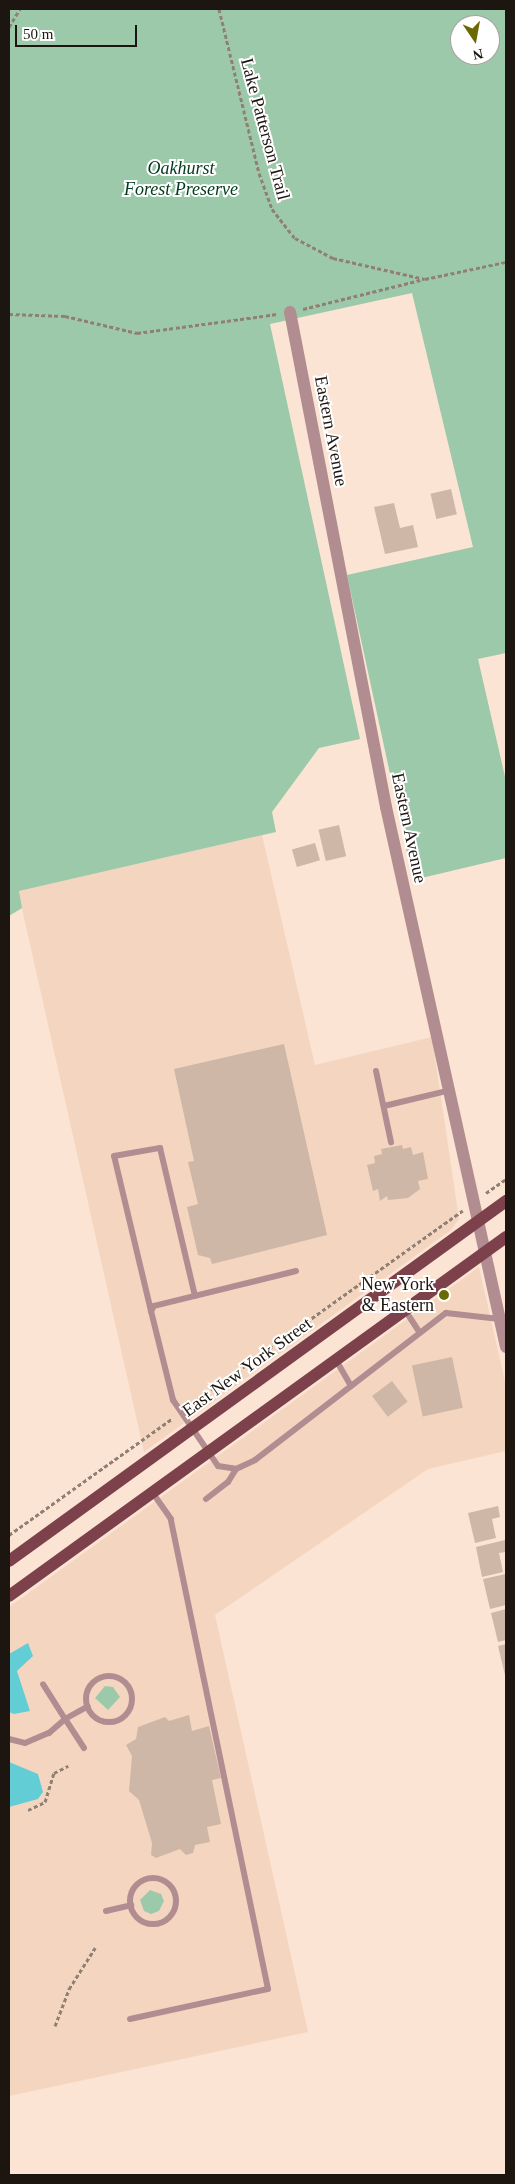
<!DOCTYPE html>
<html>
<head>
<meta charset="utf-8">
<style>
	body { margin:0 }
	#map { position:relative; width:515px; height:2184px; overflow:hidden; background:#fbe4d3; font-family:"Times New Roman",serif }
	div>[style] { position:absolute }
	.built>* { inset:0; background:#f4d6c0 }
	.green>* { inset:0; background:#9dc9ab }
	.water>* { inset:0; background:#63cdd5 }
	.building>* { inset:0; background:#ceb7a7; transform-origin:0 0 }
	.path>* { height:3px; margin-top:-1.5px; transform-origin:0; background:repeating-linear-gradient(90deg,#908074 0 4px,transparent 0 6.5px) }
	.lane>* { height:6px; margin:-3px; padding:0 3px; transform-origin:3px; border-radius:3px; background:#b18d91 }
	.lane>.ring { margin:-3px; padding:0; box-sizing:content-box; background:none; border:6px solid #b18d91; border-radius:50% }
	.street>* { height:12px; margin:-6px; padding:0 6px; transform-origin:6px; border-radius:6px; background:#b18d91 }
	.primary>* { height:12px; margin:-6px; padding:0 6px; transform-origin:6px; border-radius:6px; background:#7d414b }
	.dots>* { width:14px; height:14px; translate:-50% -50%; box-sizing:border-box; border:2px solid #fff; border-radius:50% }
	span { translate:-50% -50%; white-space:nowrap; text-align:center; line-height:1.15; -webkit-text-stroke:4px #fff; paint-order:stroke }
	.street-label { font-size:18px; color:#1d150f }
	.park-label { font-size:18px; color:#00391c; font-style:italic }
	.poi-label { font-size:18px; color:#1d150f }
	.right { translate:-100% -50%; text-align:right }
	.frame { position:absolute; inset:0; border:10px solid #1d150f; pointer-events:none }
	.north { position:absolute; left:450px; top:15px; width:50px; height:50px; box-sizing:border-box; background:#fff; border:1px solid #a5a19f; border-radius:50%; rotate:168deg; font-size:14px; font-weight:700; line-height:20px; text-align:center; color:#1d150f }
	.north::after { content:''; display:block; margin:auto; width:18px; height:22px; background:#6b6904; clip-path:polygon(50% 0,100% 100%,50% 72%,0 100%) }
	.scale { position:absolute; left:15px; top:25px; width:122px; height:22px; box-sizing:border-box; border:2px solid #1d150f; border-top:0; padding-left:6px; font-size:15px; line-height:18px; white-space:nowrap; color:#1d150f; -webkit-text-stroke:4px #fff; paint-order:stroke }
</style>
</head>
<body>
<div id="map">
	<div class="built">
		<div style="clip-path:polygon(262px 835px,315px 1065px,432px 1037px,459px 1219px,451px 1230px,144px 1452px,18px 891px)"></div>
		<div style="clip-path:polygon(479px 1267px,506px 1386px,506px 1451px,428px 1469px,215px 1615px,308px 2032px,9px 2096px,9px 1607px)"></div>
	</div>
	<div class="green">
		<div style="clip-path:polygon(evenodd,9px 9px,506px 9px,506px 653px,478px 659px,506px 781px,506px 858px,413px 880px,347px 575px,473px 547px,412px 293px,270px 324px,360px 739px,319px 748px,272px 812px,276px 832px,19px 891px,22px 908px,9px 916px,9px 9px,460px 25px,490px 25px,490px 55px,460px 55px,460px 25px)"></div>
		<div style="clip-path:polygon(105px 1686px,113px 1687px,120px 1697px,108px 1710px,95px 1698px)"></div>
		<div style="clip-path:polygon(150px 1890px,161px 1894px,164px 1901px,159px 1911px,151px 1914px,144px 1911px,140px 1900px)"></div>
	</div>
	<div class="water">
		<div style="clip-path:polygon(28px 1643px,33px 1656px,17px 1671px,30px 1711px,14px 1714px,9px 1712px,9px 1654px)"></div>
		<div style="clip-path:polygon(9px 1762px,38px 1774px,43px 1792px,38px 1799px,9px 1807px)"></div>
	</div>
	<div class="building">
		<div style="left:451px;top:489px;width:26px;height:21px;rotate:77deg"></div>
		<div style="clip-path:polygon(394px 503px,400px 528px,413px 525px,418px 547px,385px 554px,374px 507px)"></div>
		<div style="left:339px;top:825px;width:32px;height:21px;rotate:77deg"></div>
		<div style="left:315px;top:843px;width:18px;height:24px;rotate:74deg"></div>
		<div style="clip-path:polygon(284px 1044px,327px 1235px,212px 1264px,210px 1258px,198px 1255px,187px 1207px,198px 1204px,188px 1162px,194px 1161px,174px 1069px)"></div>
		<div style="clip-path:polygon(402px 1145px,403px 1149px,411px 1147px,413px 1155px,423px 1152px,428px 1179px,418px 1181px,420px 1189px,408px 1198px,388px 1200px,387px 1196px,380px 1201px,378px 1189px,373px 1191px,367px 1165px,375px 1163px,374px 1156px,382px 1154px,381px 1149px)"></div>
		<div style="left:452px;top:1357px;width:52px;height:41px;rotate:78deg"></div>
		<div style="left:392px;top:1381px;width:26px;height:25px;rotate:53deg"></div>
		<div style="clip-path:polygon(498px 1506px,500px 1517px,492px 1519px,496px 1538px,475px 1543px,468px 1513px)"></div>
		<div style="clip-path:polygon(505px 1540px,506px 1552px,499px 1553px,503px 1572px,482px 1577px,476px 1547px)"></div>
		<div style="clip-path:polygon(506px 1574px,506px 1605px,490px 1609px,483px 1579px)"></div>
		<div style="clip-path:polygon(506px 1609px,506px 1640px,498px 1642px,491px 1613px)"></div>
		<div style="clip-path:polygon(506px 1644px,506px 1675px,505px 1675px,498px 1646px)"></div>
		<div style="clip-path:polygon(189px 1715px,192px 1731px,209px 1726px,221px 1778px,212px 1780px,221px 1824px,207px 1827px,210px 1842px,195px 1845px,193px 1853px,186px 1855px,180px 1849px,156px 1858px,151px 1855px,152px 1843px,139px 1800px,129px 1791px,132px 1756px,126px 1745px,136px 1739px,138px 1727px,165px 1717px,169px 1721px)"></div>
	</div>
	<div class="path">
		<div style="left:219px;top:9px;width:169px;rotate:76.3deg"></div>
		<div style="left:259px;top:173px;width:38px;rotate:70deg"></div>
		<div style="left:272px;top:209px;width:37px;rotate:52deg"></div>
		<div style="left:295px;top:238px;width:43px;rotate:27.8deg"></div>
		<div style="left:333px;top:258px;width:94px;rotate:12.9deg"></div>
		<div style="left:425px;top:279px;width:83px;rotate:-11.9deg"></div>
		<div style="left:9px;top:27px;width:21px;rotate:-59deg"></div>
		<div style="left:303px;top:309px;width:121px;rotate:-13.9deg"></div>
		<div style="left:9px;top:314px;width:56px;rotate:2deg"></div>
		<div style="left:65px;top:316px;width:74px;rotate:13.3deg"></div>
		<div style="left:137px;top:333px;width:141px;rotate:-7.7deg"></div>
		<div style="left:486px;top:1193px;width:24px;rotate:-35deg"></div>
		<div style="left:190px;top:1405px;width:335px;rotate:-35.5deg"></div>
		<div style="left:9px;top:1535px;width:201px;rotate:-35.5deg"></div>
		<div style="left:28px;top:1810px;width:19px;rotate:-25deg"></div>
		<div style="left:45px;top:1802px;width:30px;rotate:-73deg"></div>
		<div style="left:54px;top:1773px;width:16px;rotate:-27deg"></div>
		<div style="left:55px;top:2026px;width:40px;rotate:-69deg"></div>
		<div style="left:69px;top:1989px;width:49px;rotate:-57.6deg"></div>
	</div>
	<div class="lane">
		<div style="left:376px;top:1071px;width:73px;rotate:78.1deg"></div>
		<div style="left:384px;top:1106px;width:65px;rotate:-13.4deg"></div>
		<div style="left:296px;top:1271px;width:146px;rotate:166.2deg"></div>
		<div style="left:154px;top:1306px;width:6px;rotate:121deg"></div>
		<div style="left:151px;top:1311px;width:92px;rotate:76.1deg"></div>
		<div style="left:173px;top:1400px;width:80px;rotate:55.7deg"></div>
		<div style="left:218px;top:1466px;width:18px;rotate:9deg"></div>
		<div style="left:236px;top:1469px;width:21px;rotate:-25deg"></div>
		<div style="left:255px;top:1460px;width:241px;rotate:-37.6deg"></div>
		<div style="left:446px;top:1313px;width:54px;rotate:6.3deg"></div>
		<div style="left:405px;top:1310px;width:27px;rotate:57deg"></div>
		<div style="left:151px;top:1311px;width:159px;rotate:-103.4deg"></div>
		<div style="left:114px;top:1156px;width:47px;rotate:-9.9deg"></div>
		<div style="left:160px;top:1148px;width:152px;rotate:76.7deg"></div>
		<div style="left:336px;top:1360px;width:30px;rotate:60deg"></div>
		<div style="left:206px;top:1499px;width:28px;rotate:-38deg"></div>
		<div style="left:228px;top:1482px;width:15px;rotate:-58deg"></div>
		<div class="ring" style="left:86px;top:1676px;width:40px;height:40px"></div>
		<div style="left:9px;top:1739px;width:16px;rotate:14deg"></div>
		<div style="left:25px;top:1743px;width:26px;rotate:-23deg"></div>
		<div style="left:49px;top:1733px;width:21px;rotate:-41deg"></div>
		<div style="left:65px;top:1719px;width:41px;rotate:-122.2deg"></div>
		<div style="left:84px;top:1748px;width:35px;rotate:-123deg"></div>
		<div style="left:65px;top:1719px;width:26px;rotate:-29deg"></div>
		<div class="ring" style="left:130px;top:1878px;width:40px;height:40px"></div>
		<div style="left:106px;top:1911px;width:26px;rotate:-13deg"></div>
		<div style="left:130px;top:2019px;width:141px;rotate:-12.3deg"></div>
		<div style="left:268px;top:1989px;width:480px;rotate:-101.7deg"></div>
		<div style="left:171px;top:1519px;width:33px;rotate:-125deg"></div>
	</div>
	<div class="street">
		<div style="left:290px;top:312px;width:504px;rotate:79.02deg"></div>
		<div style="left:386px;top:807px;width:553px;rotate:77.47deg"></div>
	</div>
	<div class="primary">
		<div style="left:9px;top:1561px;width:614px;rotate:-35.92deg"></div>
		<div style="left:9px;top:1596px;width:613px;rotate:-35.84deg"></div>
	</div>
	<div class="dots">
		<div style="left:444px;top:1295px;background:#6b6904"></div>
	</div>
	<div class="street-label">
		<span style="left:265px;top:129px;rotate:75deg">Lake Patterson Trail</span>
		<span style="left:331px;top:431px;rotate:79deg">Eastern Avenue</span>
		<span style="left:409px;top:828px;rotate:78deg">Eastern Avenue</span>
		<span style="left:247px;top:1367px;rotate:-36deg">East New York Street</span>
	</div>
	<div class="park-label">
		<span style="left:181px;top:179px">Oakhurst<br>Forest Preserve</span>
	</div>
	<div class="poi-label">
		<span class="right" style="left:434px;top:1295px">New York<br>&amp; Eastern</span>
	</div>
	<div class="frame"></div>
	<div class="north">N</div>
	<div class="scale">50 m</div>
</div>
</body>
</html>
